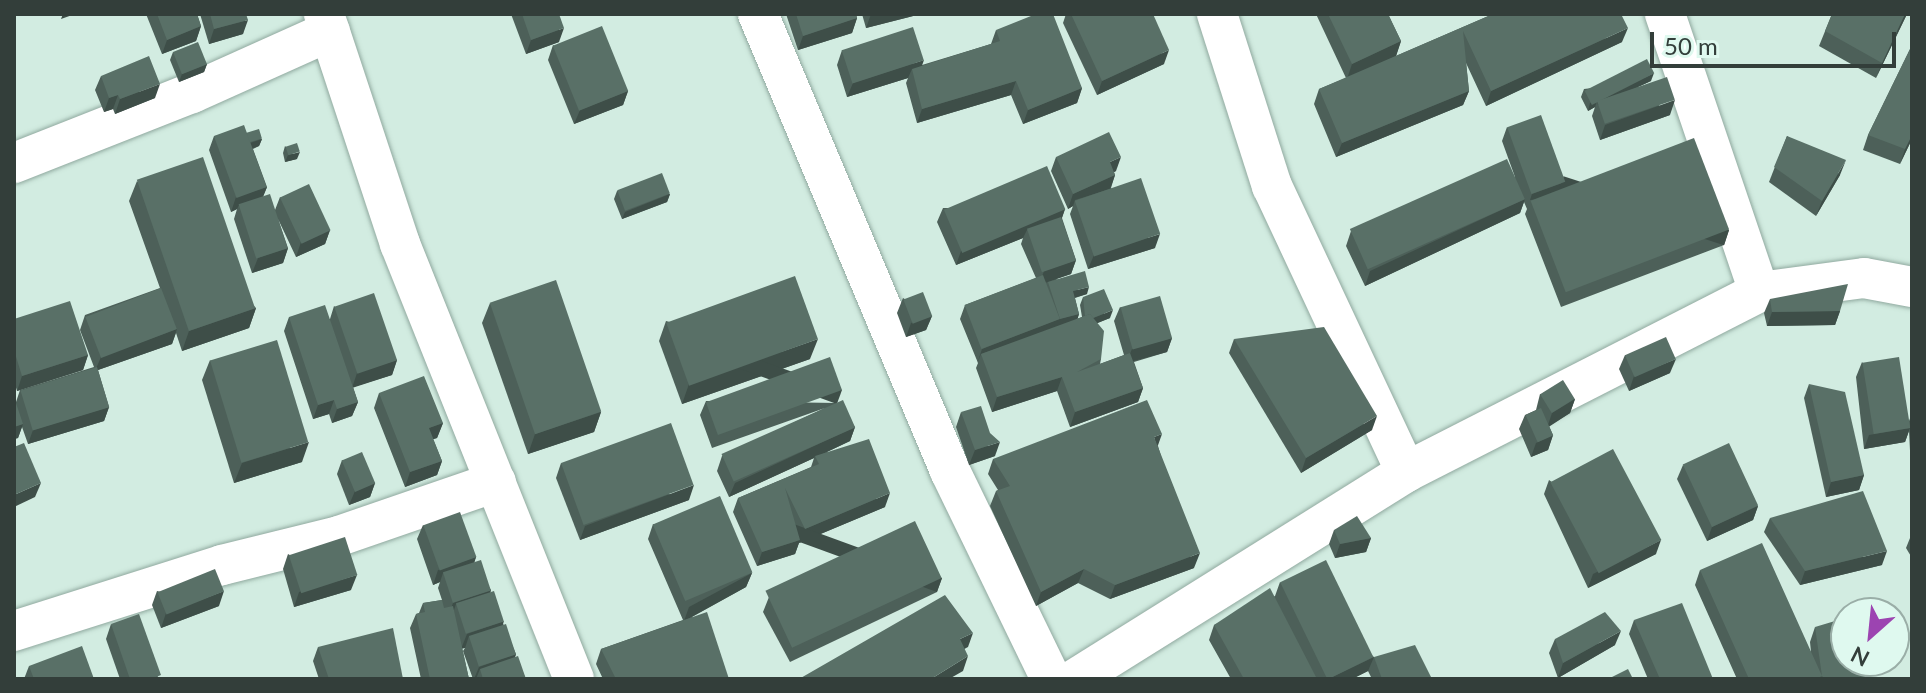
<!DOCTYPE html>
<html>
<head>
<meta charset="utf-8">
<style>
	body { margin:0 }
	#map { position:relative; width:1926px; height:693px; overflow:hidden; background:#d2ece1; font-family:Lato,sans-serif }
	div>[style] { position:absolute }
	.roads { filter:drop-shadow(0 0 2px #90a99f) drop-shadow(0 0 2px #90a99f) }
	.street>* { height:40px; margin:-20px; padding:0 20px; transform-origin:20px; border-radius:20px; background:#fff }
	.wall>* { inset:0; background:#4d6059 }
	.shaded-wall>* { inset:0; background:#3e4e48; transform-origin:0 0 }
	.building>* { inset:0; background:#597067; transform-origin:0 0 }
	span { translate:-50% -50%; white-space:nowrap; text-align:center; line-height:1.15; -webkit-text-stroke:8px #dff9ef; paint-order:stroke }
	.frame { position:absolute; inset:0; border:16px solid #333e3a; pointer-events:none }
	.north { position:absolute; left:1830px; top:597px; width:80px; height:80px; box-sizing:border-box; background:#dff9ef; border:2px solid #9aaea7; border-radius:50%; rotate:207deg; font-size:22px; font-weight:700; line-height:32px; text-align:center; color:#333e3a }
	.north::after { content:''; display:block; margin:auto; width:28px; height:36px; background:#9c44b1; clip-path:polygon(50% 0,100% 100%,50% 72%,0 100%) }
	.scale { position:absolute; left:1650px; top:32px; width:246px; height:36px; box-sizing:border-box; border:4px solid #333e3a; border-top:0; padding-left:10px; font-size:24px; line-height:28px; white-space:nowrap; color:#333e3a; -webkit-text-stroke:6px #dff9ef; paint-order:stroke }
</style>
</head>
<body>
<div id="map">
	<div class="roads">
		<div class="street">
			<div style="left:324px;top:14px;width:242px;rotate:71.7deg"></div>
			<div style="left:400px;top:244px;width:469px;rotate:68.2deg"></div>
			<div style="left:758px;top:14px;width:496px;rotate:67.2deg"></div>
			<div style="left:950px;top:471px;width:231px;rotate:64.1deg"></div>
			<div style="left:1217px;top:14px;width:181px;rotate:72.3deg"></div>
			<div style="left:1272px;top:186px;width:316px;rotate:64.9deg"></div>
			<div style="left:1665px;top:14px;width:293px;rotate:71.3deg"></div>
			<div style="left:14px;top:163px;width:191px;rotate:-21.5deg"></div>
			<div style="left:192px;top:93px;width:151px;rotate:-24.2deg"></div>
			<div style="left:14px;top:631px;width:218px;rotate:-17.6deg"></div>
			<div style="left:222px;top:565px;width:121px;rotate:-13.9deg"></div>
			<div style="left:339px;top:536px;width:166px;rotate:-19deg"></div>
			<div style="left:1075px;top:679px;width:390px;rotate:-32deg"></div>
			<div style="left:1406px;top:472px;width:396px;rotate:-27deg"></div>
			<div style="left:1759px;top:292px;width:106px;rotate:-7.6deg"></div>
			<div style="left:1864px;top:278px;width:49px;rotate:10.6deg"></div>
		</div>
	</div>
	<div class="wall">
		<div style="clip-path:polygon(146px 14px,197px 14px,201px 26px,196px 41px,162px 54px)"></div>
		<div style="clip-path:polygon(200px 14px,246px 14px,243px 34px,209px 44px)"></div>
		<div style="clip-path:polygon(511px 14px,559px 14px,559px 42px,526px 54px)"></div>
		<div style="clip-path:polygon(786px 14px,856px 14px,857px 18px,852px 33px,798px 50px)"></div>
		<div style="clip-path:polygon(862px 14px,921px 14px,866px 28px)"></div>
		<div style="clip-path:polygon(1066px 14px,1153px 14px,1164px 64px,1097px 95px,1063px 23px)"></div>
		<div style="clip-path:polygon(1316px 14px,1388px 14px,1401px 41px,1396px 56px,1493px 14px,1622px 42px,1486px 106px,1466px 63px,1469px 91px,1463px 105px,1336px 157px,1314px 104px,1319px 89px,1346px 78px)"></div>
		<div style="clip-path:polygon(1832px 14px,1907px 14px,1876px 78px,1819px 46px)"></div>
		<div style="clip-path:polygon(996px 30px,1082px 88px,1077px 103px,1023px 124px,1011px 95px,917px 123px,906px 83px,908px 78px,847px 97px,837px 65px,842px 50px,922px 65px,991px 44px)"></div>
		<div style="clip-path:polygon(553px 45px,628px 91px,623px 105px,574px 124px,548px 60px)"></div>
		<div style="clip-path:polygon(1912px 45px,1912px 139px,1900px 164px,1863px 150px,1868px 135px)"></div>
		<div style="clip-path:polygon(173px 52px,207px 64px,204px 72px,179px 82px,170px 60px)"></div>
		<div style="clip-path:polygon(101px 76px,155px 98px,115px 114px,113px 109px,104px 112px,95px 90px)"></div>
		<div style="clip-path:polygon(1651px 81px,1638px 87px,1670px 115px,1600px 140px,1592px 116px,1595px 107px,1588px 111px,1581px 97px,1584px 89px)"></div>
		<div style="clip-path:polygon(1507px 127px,1565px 182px,1564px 187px,1729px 230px,1724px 245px,1561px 307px,1525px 214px,1527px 209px,1524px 202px,1520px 213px,1365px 286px,1346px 246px,1351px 231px,1515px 177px,1502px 141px)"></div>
		<div style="clip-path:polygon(247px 133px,262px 139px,259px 146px,253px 149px,267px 187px,263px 197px,275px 210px,280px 197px,330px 230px,325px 244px,296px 257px,278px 219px,288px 248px,283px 263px,252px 273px,234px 219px,237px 209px,231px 212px,209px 150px,214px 136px)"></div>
		<div style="clip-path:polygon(1787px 136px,1840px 175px,1816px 216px,1769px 182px)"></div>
		<div style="clip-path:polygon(285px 146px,297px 159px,285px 162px,283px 153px)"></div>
		<div style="clip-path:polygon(1056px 157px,1116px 171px,1114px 172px,1115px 175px,1111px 188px,1155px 248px,1088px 269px,1070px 214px,1073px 206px,1068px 209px,1051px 171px)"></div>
		<div style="clip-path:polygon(137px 181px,256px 308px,249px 328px,182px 351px,176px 333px,172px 344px,98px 370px,109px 407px,104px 421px,28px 444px,22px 427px,18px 438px,14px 439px,14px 397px,16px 402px,20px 390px,94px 367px,80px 330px,85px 315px,160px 288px,129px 201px)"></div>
		<div style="clip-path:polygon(617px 191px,670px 194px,667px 202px,622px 219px,614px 199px)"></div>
		<div style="clip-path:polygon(943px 208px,1065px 209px,1062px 218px,1076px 260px,1071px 274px,1056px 279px,1087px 294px,1075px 298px,1079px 314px,1077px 319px,1082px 317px,1080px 305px,1083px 297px,1110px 318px,1097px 323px,1101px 359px,1100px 364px,1124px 355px,1114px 321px,1120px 307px,1172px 338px,1167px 352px,1134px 362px,1143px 388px,1138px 402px,1070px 427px,1057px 391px,992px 412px,976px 368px,978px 363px,960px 319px,965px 305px,1036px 278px,1021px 244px,1023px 238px,956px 265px,937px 222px)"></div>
		<div style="clip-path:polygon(903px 298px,932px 316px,926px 330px,906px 337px,897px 313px)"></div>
		<div style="clip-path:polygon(1770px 299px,1840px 311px,1835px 325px,1767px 326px,1764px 313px)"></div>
		<div style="clip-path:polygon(490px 303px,601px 412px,594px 432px,528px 454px,482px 323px)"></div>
		<div style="clip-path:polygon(334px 306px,397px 360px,392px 375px,353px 387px,358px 402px,352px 416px,332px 423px,329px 414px,313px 419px,284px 331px,289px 317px,330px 319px)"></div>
		<div style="clip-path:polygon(14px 319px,88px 355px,83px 370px,17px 391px,14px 381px)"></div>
		<div style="clip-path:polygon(666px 321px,810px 359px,682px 404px,659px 341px)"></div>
		<div style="clip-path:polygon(1234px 339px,1372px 430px,1301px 473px,1229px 353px)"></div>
		<div style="clip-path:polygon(1625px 355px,1670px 373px,1629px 391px,1619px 369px)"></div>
		<div style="clip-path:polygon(210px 360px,302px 462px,234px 483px,202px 380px)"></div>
		<div style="clip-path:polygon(1862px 362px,1909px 421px,1912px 413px,1912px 491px,1909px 431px,1905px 442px,1864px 449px,1856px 377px)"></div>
		<div style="clip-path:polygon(1809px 384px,1864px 475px,1859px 490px,1826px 497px,1804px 398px)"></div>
		<div style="clip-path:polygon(379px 393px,443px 423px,437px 438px,433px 439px,442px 461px,437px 475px,405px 487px,374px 408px)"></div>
		<div style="clip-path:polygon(1540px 394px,1575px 399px,1570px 413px,1549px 426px,1553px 435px,1548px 450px,1531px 457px,1519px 429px,1525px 415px,1536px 410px)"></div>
		<div style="clip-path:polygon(706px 401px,837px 403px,855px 427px,850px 441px,827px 452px,885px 507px,799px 543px,795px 554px,757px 566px,733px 512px,738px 498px,811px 467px,814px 458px,729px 497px,717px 471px,722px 456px,825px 408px,712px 448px,700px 415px)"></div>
		<div style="clip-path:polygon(961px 412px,995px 456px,969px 465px,956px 427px)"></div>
		<div style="clip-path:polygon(1158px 446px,1194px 568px,1110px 599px,1078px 583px,1036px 606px,990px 506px,996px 491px,998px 490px,988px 474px,993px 459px)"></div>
		<div style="clip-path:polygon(342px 460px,375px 483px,370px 497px,349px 505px,337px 474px)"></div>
		<div style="clip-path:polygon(561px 463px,689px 500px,580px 540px,556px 478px)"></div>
		<div style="clip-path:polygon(1683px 465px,1758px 506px,1753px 520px,1707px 541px,1677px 479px)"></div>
		<div style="clip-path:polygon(1549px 480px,1656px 554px,1588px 588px,1544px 494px)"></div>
		<div style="clip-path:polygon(1770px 518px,1882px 565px,1800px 585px,1764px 532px)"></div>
		<div style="clip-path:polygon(653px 524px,752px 573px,746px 587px,692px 617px,729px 679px,603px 679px,596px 664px,601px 649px,683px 620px,648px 539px)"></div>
		<div style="clip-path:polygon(423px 525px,476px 557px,474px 563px,491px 590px,490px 593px,516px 654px,515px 657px,526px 679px,473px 679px,463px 651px,465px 648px,462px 648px,469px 679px,421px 679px,410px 628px,416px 614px,419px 613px,423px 603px,442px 600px,438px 588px,440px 582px,433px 585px,417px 539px)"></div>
		<div style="clip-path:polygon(1334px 530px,1371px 538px,1366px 552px,1335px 558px,1329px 544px)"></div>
		<div style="clip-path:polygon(1912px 533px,1912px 558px,1906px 548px)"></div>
		<div style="clip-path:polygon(288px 554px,351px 590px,294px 607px,283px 569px)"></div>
		<div style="clip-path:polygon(1700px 570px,1811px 652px,1810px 642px,1815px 627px,1869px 679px,1737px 679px,1695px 585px)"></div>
		<div style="clip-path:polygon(942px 578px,937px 592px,790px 662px,763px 612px,769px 597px)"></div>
		<div style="clip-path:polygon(1280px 582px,1374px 657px,1432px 679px,1372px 679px,1368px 671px,1352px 679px,1231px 679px,1209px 640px,1214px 625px,1275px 596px)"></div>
		<div style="clip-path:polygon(157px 591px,219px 606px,161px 628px,152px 605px)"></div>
		<div style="clip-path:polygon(1634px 620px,1713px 679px,1648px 679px,1629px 634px)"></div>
		<div style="clip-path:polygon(111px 624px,160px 679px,120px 679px,106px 639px)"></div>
		<div style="clip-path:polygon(1555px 639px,1615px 645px,1558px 678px,1549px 653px)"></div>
		<div style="clip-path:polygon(318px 647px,403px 679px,319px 679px,313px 661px)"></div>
		<div style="clip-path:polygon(29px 666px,94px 679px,24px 679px)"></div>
	</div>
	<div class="shaded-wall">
		<div style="clip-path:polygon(63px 14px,75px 14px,61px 19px)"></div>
		<div style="clip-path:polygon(871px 14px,921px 14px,866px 28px)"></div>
		<div style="clip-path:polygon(1905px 14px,1907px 14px,1876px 78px,1882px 63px)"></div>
		<div style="clip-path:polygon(857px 18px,852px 33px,798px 50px,803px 36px)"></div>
		<div style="clip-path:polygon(248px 20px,243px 34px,209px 44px,214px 29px)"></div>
		<div style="clip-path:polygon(201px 26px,196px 41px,162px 54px,167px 40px)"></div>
		<div style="clip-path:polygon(564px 28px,559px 42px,526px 54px,531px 40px)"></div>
		<div style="clip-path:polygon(1628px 28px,1622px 42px,1486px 106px,1491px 91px)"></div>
		<div style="clip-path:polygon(1401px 41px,1396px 56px,1347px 79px,1352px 64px)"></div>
		<div style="clip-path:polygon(1169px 50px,1164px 64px,1097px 95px,1102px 81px)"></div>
		<div style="clip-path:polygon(924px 60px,919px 74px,912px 69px,908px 78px,847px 97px,853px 83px)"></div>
		<div style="clip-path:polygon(207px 64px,204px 72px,179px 82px,182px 74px)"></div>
		<div style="clip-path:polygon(1654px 73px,1651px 81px,1598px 105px,1597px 101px,1595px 107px,1588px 111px,1590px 103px)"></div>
		<div style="clip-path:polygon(1016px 81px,1011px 95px,917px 123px,922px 109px)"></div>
		<div style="clip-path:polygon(160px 84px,155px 98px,115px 114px,120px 99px)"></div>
		<div style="clip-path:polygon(1082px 88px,1077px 103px,1023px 124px,1028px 110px)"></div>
		<div style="clip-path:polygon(628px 91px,623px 105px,574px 124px,580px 110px)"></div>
		<div style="clip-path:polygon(1469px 91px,1463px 105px,1336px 157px,1342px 143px)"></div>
		<div style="clip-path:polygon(118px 95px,113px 109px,104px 112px,109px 98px)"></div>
		<div style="clip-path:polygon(1675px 100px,1670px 115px,1600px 140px,1605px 125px)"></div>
		<div style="clip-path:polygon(1912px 135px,1912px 139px,1900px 164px,1905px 149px)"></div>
		<div style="clip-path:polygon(262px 139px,259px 146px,248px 150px,250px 143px)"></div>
		<div style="clip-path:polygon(300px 152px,297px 159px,285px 162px,288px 155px)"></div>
		<div style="clip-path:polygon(1121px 157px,1116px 171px,1104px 177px,1110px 162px)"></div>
		<div style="clip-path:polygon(1846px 160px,1840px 175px,1816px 216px,1822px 201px)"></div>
		<div style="clip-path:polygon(1115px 175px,1110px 189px,1075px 200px,1073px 206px,1068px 209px,1073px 194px)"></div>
		<div style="clip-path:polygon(1565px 182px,1560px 197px,1530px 200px,1527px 209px,1532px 194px)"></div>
		<div style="clip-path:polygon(267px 187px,261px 201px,239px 205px,237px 209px,231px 212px,236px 197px)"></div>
		<div style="clip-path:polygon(670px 194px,667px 202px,622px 219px,625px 212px)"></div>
		<div style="clip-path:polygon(1525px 199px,1520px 213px,1365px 286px,1370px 271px)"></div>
		<div style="clip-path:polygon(1065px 209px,1060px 223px,1027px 230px,1023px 238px,956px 265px,961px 251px)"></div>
		<div style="clip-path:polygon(330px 230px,325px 244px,296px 257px,301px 242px)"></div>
		<div style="left:1729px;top:230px;width:16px;height:174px;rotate:108deg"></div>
		<div style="clip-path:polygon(1160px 234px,1155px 248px,1088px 269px,1094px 255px)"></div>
		<div style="clip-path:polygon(288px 248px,283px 263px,252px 273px,258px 258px)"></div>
		<div style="clip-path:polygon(1076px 260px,1071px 274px,1039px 285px,1044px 271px)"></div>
		<div style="clip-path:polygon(1089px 287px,1087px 294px,1070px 299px,1073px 291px)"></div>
		<div style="clip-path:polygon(256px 308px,249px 328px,182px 351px,189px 331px)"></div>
		<div style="clip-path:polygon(1113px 310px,1110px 318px,1083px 329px,1086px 321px)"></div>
		<div style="clip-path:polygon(1840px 311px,1835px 325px,1767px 326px,1772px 312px)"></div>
		<div style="clip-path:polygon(1079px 314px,1077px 321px,981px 354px,977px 364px,982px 349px,1059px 319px)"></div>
		<div style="clip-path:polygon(932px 316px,926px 330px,906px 337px,911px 323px)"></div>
		<div style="clip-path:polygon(177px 329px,172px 344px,95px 371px,101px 357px)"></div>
		<div style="clip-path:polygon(1172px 338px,1167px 352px,1126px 363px,1132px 349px)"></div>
		<div style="clip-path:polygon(818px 339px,810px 359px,682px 404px,689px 384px)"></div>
		<div style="clip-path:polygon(88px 355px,83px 370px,17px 391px,22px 376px)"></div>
		<div style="clip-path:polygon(1676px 359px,1670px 373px,1629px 391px,1634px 376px)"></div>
		<div style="clip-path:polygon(397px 360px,392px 375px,352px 388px,357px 373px)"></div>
		<div style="clip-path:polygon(1062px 377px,1057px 391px,992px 412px,997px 397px)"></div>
		<div style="clip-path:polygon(1143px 388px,1138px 402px,1070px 427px,1075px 412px)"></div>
		<div style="left:842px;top:390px;width:15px;height:133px;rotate:110deg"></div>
		<div style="clip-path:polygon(1575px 399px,1570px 413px,1547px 428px,1552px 413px)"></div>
		<div style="clip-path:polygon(334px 400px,329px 414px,313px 419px,318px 405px)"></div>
		<div style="clip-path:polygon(358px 402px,352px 416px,332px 423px,337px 409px)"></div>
		<div style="clip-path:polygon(109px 407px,104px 421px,28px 444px,33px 430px)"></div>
		<div style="clip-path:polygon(601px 412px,594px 432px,528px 454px,535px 434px)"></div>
		<div style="clip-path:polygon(1377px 416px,1372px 430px,1301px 473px,1306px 458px)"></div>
		<div style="clip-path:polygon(443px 423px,437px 438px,424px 442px,429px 428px)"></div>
		<div style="clip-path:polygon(23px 424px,18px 438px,14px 439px,14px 427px)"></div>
		<div style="clip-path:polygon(855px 427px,850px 441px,816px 457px,815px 456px,814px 458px,729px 497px,735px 483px)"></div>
		<div style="clip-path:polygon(1910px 428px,1905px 442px,1864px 449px,1869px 435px)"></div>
		<div style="clip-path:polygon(1162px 434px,1157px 448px,1154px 437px)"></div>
		<div style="clip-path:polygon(1553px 435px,1548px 450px,1531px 457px,1536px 443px)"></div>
		<div style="clip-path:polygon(309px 442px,302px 462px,234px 483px,242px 463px)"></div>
		<div style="clip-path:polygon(1000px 442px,995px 456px,969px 465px,975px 450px)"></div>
		<div style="clip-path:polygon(442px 461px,437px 475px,405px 487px,410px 472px)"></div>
		<div style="clip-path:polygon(1864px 475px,1859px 490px,1826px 497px,1831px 482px)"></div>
		<div style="clip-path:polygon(41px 483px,35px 497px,14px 507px,14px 495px)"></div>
		<div style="clip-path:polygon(375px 483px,370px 497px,349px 505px,355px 491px)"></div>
		<div style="clip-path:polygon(694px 485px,689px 500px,580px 540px,585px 526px)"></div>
		<div style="clip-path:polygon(890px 493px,885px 507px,799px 543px,805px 529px)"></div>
		<div style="clip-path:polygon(1758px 506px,1753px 520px,1707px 541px,1712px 527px)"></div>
		<div style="clip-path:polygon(1371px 538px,1366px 552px,1335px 558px,1340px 544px)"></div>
		<div style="clip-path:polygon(800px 540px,795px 554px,757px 566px,762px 552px)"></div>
		<div style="clip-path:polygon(1661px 540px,1656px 554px,1588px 588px,1593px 574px)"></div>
		<div style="clip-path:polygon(1887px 551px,1882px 565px,1800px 585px,1805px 571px)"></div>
		<div style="clip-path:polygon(1200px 553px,1194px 568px,1110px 599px,1115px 585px)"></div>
		<div style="clip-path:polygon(476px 557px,471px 572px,443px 573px,440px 582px,433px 585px,438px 570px)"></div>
		<div style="clip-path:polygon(1084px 569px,1078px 583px,1036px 606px,1041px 592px)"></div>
		<div style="clip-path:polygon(752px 573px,746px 587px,684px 621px,689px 607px)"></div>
		<div style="clip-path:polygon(357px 575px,351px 590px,294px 607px,299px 592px)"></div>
		<div style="left:942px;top:578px;width:15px;height:163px;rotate:110deg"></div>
		<div style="clip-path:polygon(491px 590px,486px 605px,456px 604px,452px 616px,448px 617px,453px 603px)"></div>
		<div style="clip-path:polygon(224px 591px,219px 606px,161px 628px,166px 613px)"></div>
		<div style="clip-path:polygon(504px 621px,499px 636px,469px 636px,465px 648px,461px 649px,467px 634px)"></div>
		<div style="clip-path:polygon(1621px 631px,1615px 645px,1558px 678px,1563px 663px)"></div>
		<div style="clip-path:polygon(973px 633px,968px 647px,955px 654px,960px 639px)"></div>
		<div style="clip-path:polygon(516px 654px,511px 668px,480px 669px,476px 679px,474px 679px,479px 667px)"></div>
		<div style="clip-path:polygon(968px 656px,963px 671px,949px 679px,931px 679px)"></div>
		<div style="clip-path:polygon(1374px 657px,1368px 671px,1352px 679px,1328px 679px)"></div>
	</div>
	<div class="building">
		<div style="clip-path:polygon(157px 14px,197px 14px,201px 26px,167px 40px)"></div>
		<div style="clip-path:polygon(210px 14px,246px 14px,248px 20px,214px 29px)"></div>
		<div style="clip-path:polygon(522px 14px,559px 14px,564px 28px,531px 40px)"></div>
		<div style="clip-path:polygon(796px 14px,856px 14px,857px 18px,803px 36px)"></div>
		<div style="clip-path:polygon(1036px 14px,1053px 14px,1082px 88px,1028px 110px,1016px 81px,922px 109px,912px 69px,1000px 41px,996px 30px)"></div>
		<div style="clip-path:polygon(1071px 14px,1153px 14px,1169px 50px,1102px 81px)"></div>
		<div style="clip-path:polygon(1328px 14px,1388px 14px,1401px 41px,1352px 64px)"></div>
		<div style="clip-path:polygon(1493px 14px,1621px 14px,1628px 28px,1491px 91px,1463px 31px,1469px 91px,1342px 143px,1319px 89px)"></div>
		<div style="clip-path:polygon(1832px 14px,1905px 14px,1882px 63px,1825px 31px)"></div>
		<div style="left:602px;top:26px;width:70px;height:53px;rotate:68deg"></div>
		<div style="left:913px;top:27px;width:35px;height:75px;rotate:72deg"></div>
		<div style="left:198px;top:42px;width:24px;height:27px;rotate:68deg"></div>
		<div style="clip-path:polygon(1912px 45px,1912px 135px,1905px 149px,1868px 135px)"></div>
		<div style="clip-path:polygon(149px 56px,160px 84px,120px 99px,118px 95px,109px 98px,101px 76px)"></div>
		<div style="left:1647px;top:59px;width:16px;height:70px;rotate:63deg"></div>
		<div style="left:1667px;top:77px;width:24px;height:74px;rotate:71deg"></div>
		<div style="left:1541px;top:115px;width:71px;height:36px;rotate:70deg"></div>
		<div style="left:244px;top:125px;width:66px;height:32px;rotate:70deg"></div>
		<div style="left:259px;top:129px;width:10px;height:13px;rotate:73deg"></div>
		<div style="clip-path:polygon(1109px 132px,1121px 157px,1110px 162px,1115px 175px,1073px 194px,1056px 157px)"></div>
		<div style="clip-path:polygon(1787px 136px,1846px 160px,1822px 201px,1774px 167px)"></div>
		<div style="left:1694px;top:138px;width:98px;height:175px;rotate:69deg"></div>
		<div style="left:297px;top:143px;width:9px;height:12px;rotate:72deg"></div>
		<div style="left:203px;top:157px;width:160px;height:70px;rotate:71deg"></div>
		<div style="left:1507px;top:159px;width:44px;height:172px;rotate:66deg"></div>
		<div style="left:1047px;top:166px;width:47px;height:112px;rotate:67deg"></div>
		<div style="left:662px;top:173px;width:22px;height:48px;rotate:69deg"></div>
		<div style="left:1141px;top:178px;width:59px;height:70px;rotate:71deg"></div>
		<div style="left:309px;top:184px;width:51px;height:32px;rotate:65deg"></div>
		<div style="left:270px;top:194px;width:57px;height:33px;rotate:72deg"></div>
		<div style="left:1061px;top:217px;width:46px;height:36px;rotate:71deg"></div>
		<div style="clip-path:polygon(1085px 271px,1089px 287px,1073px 291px,1079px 314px,1060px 319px,1048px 282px)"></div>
		<div style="left:1043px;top:275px;width:47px;height:84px;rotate:69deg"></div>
		<div style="left:795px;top:276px;width:67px;height:137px;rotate:70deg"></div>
		<div style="left:556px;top:280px;width:139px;height:70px;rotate:71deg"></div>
		<div style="clip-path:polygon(1848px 284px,1840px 311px,1772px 312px,1770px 299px)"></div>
		<div style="left:161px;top:288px;width:44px;height:81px;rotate:69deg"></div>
		<div style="clip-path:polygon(1104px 289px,1113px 310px,1093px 318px,1090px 314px,1085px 316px,1083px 297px)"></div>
		<div style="left:923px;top:292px;width:26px;height:21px;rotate:69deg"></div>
		<div style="left:374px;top:293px;width:71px;height:42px;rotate:71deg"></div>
		<div style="left:1160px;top:296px;width:44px;height:41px;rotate:74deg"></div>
		<div style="clip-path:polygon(70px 301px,88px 355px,22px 376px,14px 350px,14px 319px)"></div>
		<div style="clip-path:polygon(325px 305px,358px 402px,337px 409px,334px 400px,318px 405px,289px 317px)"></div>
		<div style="clip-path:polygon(1090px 314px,1104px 331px,1101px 359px,1077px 372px,1130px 353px,1143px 388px,1075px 412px,1062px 377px,997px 397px,981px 354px)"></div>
		<div style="clip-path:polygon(1324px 327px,1377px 416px,1306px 458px,1234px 339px)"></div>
		<div style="left:1666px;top:337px;width:24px;height:45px;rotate:66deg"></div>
		<div style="left:277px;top:340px;width:107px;height:70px;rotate:73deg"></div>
		<div style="left:830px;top:357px;width:35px;height:132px;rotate:70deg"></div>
		<div style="left:1899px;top:357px;width:72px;height:37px;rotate:81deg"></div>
		<div style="left:97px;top:367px;width:42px;height:80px;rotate:73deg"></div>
		<div style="clip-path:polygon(424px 376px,443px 423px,429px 428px,442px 461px,410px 472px,379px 393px)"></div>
		<div style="left:1563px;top:380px;width:22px;height:27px;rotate:58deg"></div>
		<div style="clip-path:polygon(1809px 384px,1845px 392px,1864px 475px,1831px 482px)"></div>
		<div style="clip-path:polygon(14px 397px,23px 424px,14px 427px)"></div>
		<div style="left:843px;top:400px;width:30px;height:133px;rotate:66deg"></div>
		<div style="clip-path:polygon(1147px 400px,1162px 434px,1154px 437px,1200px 553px,1115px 585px,1084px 569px,1041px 592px,996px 491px,1010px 486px,993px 459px)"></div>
		<div style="clip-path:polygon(981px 406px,990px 433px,1000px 442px,975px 450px,961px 412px)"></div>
		<div style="left:1541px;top:408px;width:30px;height:17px;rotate:66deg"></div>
		<div style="left:671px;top:423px;width:66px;height:117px;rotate:70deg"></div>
		<div style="clip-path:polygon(869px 439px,890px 493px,805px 529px,785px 488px,800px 540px,762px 552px,738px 498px,819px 464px,815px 456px)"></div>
		<div style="clip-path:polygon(24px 443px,41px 483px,14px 495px,14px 447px)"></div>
		<div style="left:1729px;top:443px;width:69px;height:51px;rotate:65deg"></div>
		<div style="left:1613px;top:449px;width:103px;height:71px;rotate:62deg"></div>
		<div style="left:362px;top:452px;width:34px;height:22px;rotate:67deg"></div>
		<div style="clip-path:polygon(1863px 491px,1887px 551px,1805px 571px,1770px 518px)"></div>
		<div style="left:720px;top:496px;width:83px;height:73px;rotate:67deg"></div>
		<div style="left:460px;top:512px;width:48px;height:39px;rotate:70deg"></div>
		<div style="clip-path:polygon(1357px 516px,1371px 538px,1340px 544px,1334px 530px)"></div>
		<div style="left:915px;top:521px;width:63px;height:165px;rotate:65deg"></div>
		<div style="left:345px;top:537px;width:40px;height:59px;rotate:72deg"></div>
		<div style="clip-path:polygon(1762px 543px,1822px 676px,1815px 627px,1845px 618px,1846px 661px,1862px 661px,1869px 679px,1825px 679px,1822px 676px,1815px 679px,1749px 679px,1700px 570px)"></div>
		<div style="left:481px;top:560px;width:32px;height:40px;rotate:72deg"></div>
		<div style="left:1326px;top:560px;width:108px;height:51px;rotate:64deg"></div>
		<div style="left:215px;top:569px;width:24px;height:62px;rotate:68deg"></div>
		<div style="clip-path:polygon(1270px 588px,1317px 679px,1244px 679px,1214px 625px)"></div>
		<div style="left:494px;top:591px;width:32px;height:40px;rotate:72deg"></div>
		<div style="clip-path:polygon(945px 595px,973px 633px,960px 639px,968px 656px,931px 679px,799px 679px)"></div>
		<div style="clip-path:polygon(442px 600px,444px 608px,453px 606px,469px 679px,430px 679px,416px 614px,425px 612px,423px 603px)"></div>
		<div style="clip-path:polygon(1682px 603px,1713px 679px,1660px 679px,1634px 620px)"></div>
		<div style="clip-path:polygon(707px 612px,729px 679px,616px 679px,601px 649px)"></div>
		<div style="clip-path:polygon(1605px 612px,1621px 631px,1563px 663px,1555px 639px)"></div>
		<div style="clip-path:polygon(139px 614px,161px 675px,151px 679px,130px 679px,111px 624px)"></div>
		<div style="left:506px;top:624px;width:32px;height:39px;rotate:72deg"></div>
		<div style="clip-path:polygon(393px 628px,403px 679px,329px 679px,318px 647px)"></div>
		<div style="clip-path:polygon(1415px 645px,1432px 679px,1382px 679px,1374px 657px)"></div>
		<div style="clip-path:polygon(82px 646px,94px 679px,34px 679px,29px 666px)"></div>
		<div style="clip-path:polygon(518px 656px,526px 679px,483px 679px,480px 669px)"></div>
		<div style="clip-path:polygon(1628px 669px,1633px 679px,1608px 679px)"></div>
	</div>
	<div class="frame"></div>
	<div class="north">N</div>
	<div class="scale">50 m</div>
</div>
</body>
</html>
